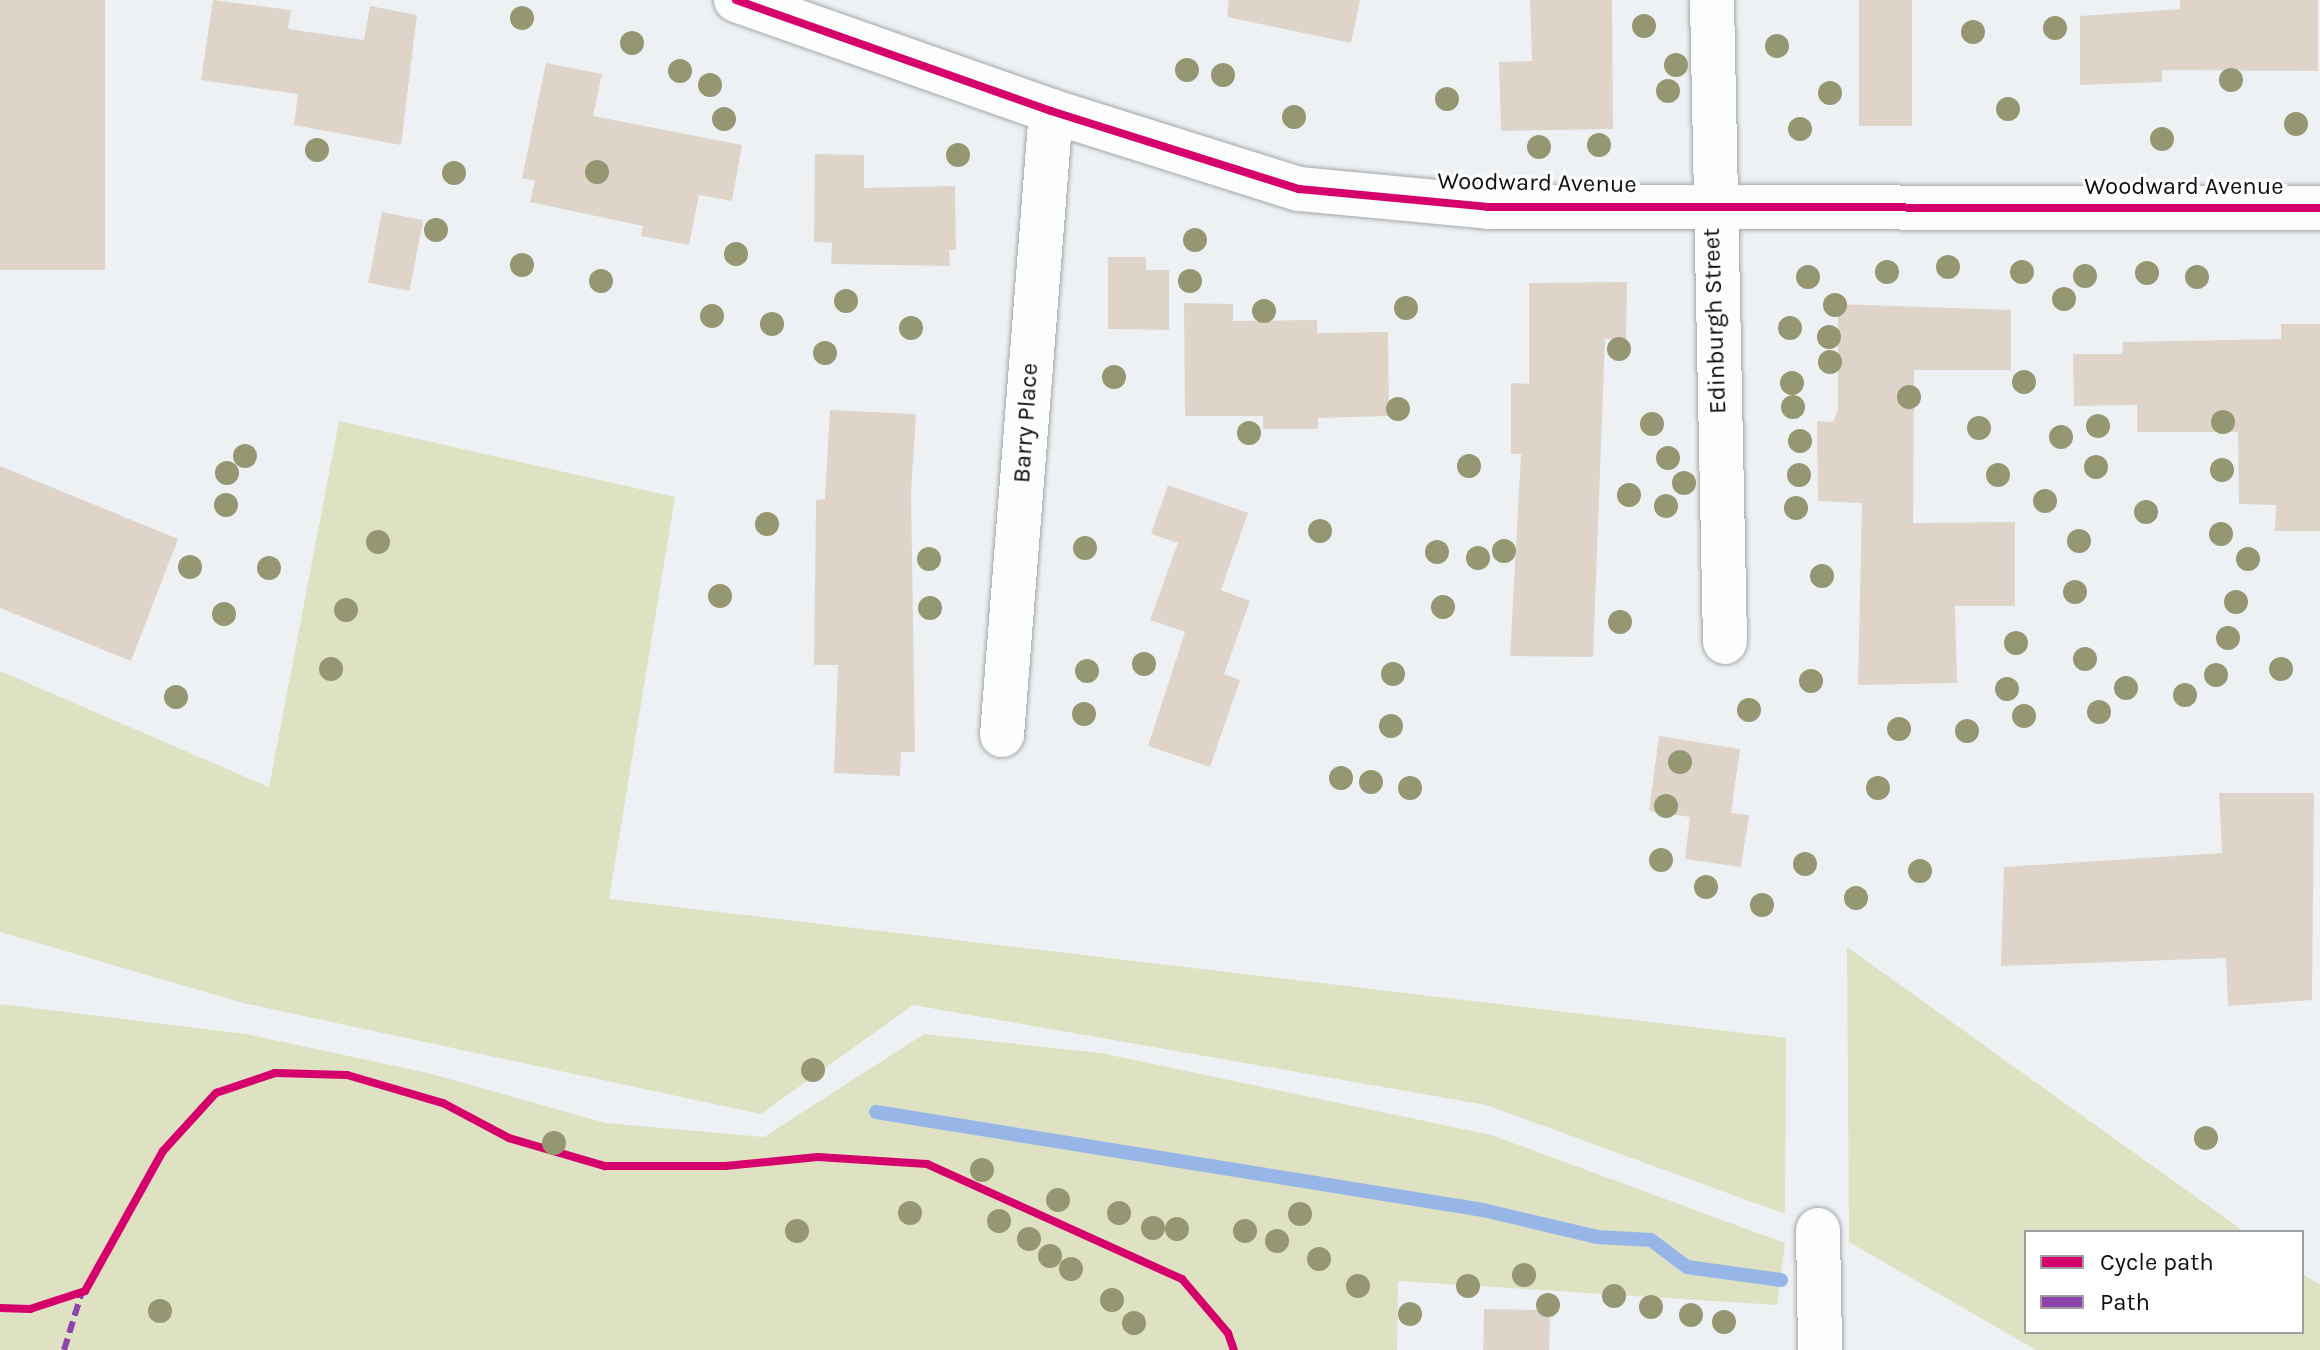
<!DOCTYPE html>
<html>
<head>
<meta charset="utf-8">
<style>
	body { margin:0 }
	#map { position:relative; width:2320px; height:1350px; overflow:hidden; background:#eef1f4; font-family:Karla,sans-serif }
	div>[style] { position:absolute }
	.green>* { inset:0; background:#dee2c3 }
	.stream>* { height:14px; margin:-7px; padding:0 7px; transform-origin:7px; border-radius:7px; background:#97b6e7 }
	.building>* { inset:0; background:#dfd4c9; transform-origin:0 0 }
	.roads { filter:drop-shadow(0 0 2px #a4a6a9) drop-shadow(0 0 2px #a4a6a9) }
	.street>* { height:44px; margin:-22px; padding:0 22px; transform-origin:22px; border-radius:22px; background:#fcfdfd }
	.secondary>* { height:44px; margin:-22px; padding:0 22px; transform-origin:22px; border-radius:22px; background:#fcfdfd }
	.quiet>* { height:6px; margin-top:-3px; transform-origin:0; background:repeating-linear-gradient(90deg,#8e44ad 0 12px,transparent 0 18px) }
	.cycleway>* { height:8px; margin:-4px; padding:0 4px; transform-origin:4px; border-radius:4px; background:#d6006c }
	.trees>* { width:24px; height:24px; margin:-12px; border-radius:50%; background:#959772 }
	span { translate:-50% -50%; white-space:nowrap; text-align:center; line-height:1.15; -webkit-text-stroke:6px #fff; paint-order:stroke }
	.street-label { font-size:24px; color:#0e1013 }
	.legend { position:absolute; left:2024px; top:1230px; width:280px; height:104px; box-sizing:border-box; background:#fff; border:2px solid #9f9fa1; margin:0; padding:10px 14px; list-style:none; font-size:24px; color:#0e1013 }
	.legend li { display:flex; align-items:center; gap:16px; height:40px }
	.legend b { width:40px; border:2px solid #9f9fa1 }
</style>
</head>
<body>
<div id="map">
	<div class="green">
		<div style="clip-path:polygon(339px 421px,675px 497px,609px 899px,1786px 1038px,1785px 1214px,1486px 1105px,913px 1005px,761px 1114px,243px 1003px,0 932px,0 671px,269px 787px)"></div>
		<div style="clip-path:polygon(1847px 947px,2245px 1232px,2026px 1232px,2026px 1332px,2302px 1332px,2302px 1273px,2320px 1285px,2320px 1350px,2036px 1350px,1849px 1242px)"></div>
		<div style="clip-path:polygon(0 1004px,246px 1034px,428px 1073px,606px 1123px,764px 1137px,924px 1034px,1101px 1053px,1491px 1135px,1785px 1243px,1777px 1305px,1398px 1281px,1397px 1350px,0 1350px)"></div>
	</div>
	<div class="stream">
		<div style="left:876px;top:1112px;width:615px;rotate:9.17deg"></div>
		<div style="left:1483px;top:1210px;width:117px;rotate:13.3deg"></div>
		<div style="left:1597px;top:1237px;width:54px;rotate:3.2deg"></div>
		<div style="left:1651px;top:1240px;width:45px;rotate:36.9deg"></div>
		<div style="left:1687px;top:1267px;width:95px;rotate:7.9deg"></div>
	</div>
	<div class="building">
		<div style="left:0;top:0;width:105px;height:270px"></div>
		<div style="clip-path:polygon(213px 0,291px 10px,288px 29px,364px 40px,370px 6px,417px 15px,401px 145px,294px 125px,298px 94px,201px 80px)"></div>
		<div style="clip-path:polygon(1229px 0,1360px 0,1351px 43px,1227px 17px)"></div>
		<div style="clip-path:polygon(1530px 0,1612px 0,1613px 129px,1501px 131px,1499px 62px,1532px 61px)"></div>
		<div style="left:1859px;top:0;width:53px;height:126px"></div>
		<div style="clip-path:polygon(2180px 0,2318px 0,2318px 71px,2162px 70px,2162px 82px,2080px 85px,2080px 16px,2180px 9px)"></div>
		<div style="clip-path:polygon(546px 63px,602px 74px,593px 116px,742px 145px,732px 201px,699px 195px,689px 245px,641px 236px,643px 226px,530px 202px,535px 181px,522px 178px)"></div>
		<div style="clip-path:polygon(815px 154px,864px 155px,864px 188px,955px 186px,956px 250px,949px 250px,950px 266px,831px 264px,832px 243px,814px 242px)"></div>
		<div style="left:382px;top:212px;width:42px;height:72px;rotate:11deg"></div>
		<div style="clip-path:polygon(1108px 257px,1146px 257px,1146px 270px,1169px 270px,1169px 330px,1108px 329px)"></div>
		<div style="clip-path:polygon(1627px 282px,1626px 339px,1605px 339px,1593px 657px,1510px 656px,1521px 454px,1511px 454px,1511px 383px,1529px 384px,1529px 283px)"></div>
		<div style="clip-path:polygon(1184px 303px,1233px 304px,1233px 321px,1317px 320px,1317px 333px,1388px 332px,1389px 416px,1318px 418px,1318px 429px,1263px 429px,1263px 416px,1185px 416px)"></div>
		<div style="clip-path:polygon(1838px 304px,2011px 310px,2011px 370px,1914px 370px,1913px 523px,2015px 522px,2015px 606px,1955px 606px,1957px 683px,1858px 685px,1862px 503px,1818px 501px,1817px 421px,1833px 422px,1838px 409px)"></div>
		<div style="clip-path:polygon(2281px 324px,2320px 324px,2320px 531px,2275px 531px,2276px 505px,2239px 504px,2238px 432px,2137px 432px,2137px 405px,2074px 406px,2073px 354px,2122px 354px,2123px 342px,2281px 339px)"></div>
		<div style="clip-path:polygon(830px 410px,916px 414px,911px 493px,915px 752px,901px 752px,900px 776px,834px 773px,838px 665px,814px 665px,816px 500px,825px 499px)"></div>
		<div style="clip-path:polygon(0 466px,178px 539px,131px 661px,0 608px)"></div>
		<div style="clip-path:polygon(1168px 485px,1248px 513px,1221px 590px,1250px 601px,1224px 674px,1240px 680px,1210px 767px,1148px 746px,1185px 632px,1150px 620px,1178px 543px,1151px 534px)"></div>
		<div style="clip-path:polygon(1659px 736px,1740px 749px,1731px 813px,1749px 815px,1741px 867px,1685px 859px,1690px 817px,1649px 811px)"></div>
		<div style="clip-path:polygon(2219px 793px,2314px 793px,2312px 1000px,2228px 1006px,2226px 958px,2001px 966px,2004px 867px,2222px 853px)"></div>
		<div style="left:1484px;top:1309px;width:66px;height:41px;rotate:1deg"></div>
	</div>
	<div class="roads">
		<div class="street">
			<div style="left:1712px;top:0;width:642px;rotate:88.84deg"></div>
			<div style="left:1002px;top:735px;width:626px;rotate:-85.51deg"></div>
			<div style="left:1818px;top:1230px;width:120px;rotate:89deg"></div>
		</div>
		<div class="secondary">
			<div style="left:736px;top:0;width:334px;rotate:19.4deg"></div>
			<div style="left:1051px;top:111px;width:260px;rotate:17.5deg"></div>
			<div style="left:1299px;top:189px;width:190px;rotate:5.4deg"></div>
			<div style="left:1488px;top:207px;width:832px;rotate:0.07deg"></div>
		</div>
	</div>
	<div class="quiet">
		<div style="left:64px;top:1350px;width:61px;rotate:-72.8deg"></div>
	</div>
	<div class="cycleway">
		<div style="left:736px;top:0;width:334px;rotate:19.4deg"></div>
		<div style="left:1051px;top:111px;width:260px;rotate:17.5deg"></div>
		<div style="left:1299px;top:189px;width:190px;rotate:5.4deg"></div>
		<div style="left:1488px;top:207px;width:832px;rotate:0.07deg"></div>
		<div style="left:0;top:1308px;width:30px;rotate:2deg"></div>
		<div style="left:30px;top:1309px;width:58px;rotate:-18.1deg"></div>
		<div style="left:85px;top:1291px;width:160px;rotate:-60.9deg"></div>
		<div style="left:163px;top:1151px;width:79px;rotate:-47.6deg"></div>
		<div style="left:216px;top:1093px;width:62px;rotate:-18.7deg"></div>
		<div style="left:275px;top:1073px;width:72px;rotate:1.6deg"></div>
		<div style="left:347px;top:1075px;width:100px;rotate:16.3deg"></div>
		<div style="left:443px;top:1103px;width:75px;rotate:27.9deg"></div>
		<div style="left:509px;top:1138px;width:100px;rotate:16.3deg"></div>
		<div style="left:605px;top:1166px;width:120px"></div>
		<div style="left:725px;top:1166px;width:93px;rotate:-5.5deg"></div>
		<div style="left:818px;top:1157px;width:109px;rotate:3.7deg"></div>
		<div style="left:927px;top:1164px;width:280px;rotate:24.3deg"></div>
		<div style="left:1182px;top:1279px;width:71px;rotate:49.6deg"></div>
		<div style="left:1228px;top:1333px;width:18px;rotate:71deg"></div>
	</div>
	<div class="trees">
		<div style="left:522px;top:18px"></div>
		<div style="left:1644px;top:26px"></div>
		<div style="left:2055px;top:28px"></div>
		<div style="left:1973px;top:32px"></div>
		<div style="left:632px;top:43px"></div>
		<div style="left:1777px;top:46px"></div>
		<div style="left:1676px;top:65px"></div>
		<div style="left:1187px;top:70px"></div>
		<div style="left:680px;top:71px"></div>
		<div style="left:1223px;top:75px"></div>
		<div style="left:2231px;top:80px"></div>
		<div style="left:710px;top:85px"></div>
		<div style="left:1668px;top:91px"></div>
		<div style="left:1830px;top:93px"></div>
		<div style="left:1447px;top:99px"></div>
		<div style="left:2008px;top:109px"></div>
		<div style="left:1294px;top:117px"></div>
		<div style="left:724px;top:119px"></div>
		<div style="left:2296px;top:124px"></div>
		<div style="left:1800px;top:129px"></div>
		<div style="left:2162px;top:139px"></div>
		<div style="left:1599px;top:145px"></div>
		<div style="left:1539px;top:147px"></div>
		<div style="left:317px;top:150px"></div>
		<div style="left:958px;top:155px"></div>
		<div style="left:597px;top:172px"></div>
		<div style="left:454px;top:173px"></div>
		<div style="left:436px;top:230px"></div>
		<div style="left:1195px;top:240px"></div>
		<div style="left:736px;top:254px"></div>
		<div style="left:522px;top:265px"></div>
		<div style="left:1948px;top:267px"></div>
		<div style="left:1887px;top:272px"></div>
		<div style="left:2022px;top:272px"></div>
		<div style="left:2147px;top:273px"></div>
		<div style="left:2085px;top:276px"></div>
		<div style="left:1808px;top:277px"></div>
		<div style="left:2197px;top:277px"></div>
		<div style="left:601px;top:281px"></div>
		<div style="left:1190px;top:281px"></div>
		<div style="left:2064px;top:299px"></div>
		<div style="left:846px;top:301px"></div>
		<div style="left:1835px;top:305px"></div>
		<div style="left:1406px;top:308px"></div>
		<div style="left:1264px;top:311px"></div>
		<div style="left:712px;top:316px"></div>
		<div style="left:772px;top:324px"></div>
		<div style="left:911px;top:328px"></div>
		<div style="left:1790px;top:328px"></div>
		<div style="left:1829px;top:337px"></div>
		<div style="left:1619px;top:349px"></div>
		<div style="left:825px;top:353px"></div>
		<div style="left:1830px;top:362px"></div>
		<div style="left:1114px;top:377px"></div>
		<div style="left:2024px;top:382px"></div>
		<div style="left:1792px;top:383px"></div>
		<div style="left:1909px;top:397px"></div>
		<div style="left:1793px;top:407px"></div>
		<div style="left:1398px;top:409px"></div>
		<div style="left:2223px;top:422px"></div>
		<div style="left:1652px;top:424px"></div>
		<div style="left:2098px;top:426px"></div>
		<div style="left:1979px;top:428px"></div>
		<div style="left:1249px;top:433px"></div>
		<div style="left:2061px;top:437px"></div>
		<div style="left:1800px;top:441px"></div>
		<div style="left:245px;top:456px"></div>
		<div style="left:1668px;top:458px"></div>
		<div style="left:1469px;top:466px"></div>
		<div style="left:2096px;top:467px"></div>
		<div style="left:2222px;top:470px"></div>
		<div style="left:227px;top:473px"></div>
		<div style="left:1799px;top:475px"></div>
		<div style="left:1998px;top:475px"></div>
		<div style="left:1684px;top:483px"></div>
		<div style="left:1629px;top:495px"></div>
		<div style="left:2045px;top:501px"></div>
		<div style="left:226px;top:505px"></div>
		<div style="left:1666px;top:506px"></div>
		<div style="left:1796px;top:508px"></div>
		<div style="left:2146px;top:512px"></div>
		<div style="left:767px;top:524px"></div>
		<div style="left:1320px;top:531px"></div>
		<div style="left:2221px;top:534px"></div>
		<div style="left:2079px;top:541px"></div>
		<div style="left:378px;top:542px"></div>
		<div style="left:1085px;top:548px"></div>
		<div style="left:1504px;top:551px"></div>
		<div style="left:1437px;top:552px"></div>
		<div style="left:1478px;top:558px"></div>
		<div style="left:929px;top:559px"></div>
		<div style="left:2248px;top:559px"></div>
		<div style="left:190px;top:567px"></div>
		<div style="left:269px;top:568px"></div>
		<div style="left:1822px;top:576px"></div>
		<div style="left:2075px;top:592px"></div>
		<div style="left:720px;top:596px"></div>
		<div style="left:2236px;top:602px"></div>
		<div style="left:1443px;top:607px"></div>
		<div style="left:930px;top:608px"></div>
		<div style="left:346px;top:610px"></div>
		<div style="left:224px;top:614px"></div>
		<div style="left:1620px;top:622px"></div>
		<div style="left:2228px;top:638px"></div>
		<div style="left:2016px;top:643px"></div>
		<div style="left:2085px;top:659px"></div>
		<div style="left:1144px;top:664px"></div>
		<div style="left:331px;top:669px"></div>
		<div style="left:2281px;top:669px"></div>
		<div style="left:1087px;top:671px"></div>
		<div style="left:1393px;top:674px"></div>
		<div style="left:2216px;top:675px"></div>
		<div style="left:1811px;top:681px"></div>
		<div style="left:2126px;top:688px"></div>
		<div style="left:2007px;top:689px"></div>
		<div style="left:2185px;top:695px"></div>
		<div style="left:176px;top:697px"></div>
		<div style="left:1749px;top:710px"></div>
		<div style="left:2099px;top:712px"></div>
		<div style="left:1084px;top:714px"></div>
		<div style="left:2024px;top:716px"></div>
		<div style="left:1391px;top:726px"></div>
		<div style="left:1899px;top:729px"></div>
		<div style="left:1967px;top:731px"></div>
		<div style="left:1680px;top:762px"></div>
		<div style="left:1341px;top:778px"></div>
		<div style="left:1371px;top:782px"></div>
		<div style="left:1410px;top:788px"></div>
		<div style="left:1878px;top:788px"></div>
		<div style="left:1666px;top:806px"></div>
		<div style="left:1661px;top:860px"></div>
		<div style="left:1805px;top:864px"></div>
		<div style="left:1920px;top:871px"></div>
		<div style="left:1706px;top:887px"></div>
		<div style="left:1856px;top:898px"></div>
		<div style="left:1762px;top:905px"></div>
		<div style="left:813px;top:1070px"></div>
		<div style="left:2206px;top:1138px"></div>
		<div style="left:554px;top:1143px"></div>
		<div style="left:982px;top:1170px"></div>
		<div style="left:1058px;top:1200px"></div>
		<div style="left:910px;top:1213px"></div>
		<div style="left:1119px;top:1213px"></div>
		<div style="left:1300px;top:1214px"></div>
		<div style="left:999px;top:1221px"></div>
		<div style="left:1153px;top:1228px"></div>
		<div style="left:1177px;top:1229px"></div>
		<div style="left:797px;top:1231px"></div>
		<div style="left:1245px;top:1231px"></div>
		<div style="left:1029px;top:1239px"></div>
		<div style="left:1277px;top:1241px"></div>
		<div style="left:1050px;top:1256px"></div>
		<div style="left:1319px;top:1259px"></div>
		<div style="left:1071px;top:1269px"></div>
		<div style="left:1524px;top:1275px"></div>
		<div style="left:1358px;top:1286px"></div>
		<div style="left:1468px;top:1286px"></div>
		<div style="left:1614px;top:1296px"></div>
		<div style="left:1112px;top:1300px"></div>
		<div style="left:1548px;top:1305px"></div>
		<div style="left:1651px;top:1307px"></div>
		<div style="left:160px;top:1311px"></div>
		<div style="left:1410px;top:1314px"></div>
		<div style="left:1691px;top:1315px"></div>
		<div style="left:1724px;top:1322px"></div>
		<div style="left:1134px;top:1323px"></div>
	</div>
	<div class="street-label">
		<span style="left:1537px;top:183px;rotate:1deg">Woodward Avenue</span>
		<span style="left:2184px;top:187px">Woodward Avenue</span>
		<span style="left:1715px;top:321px;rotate:-92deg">Edinburgh Street</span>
		<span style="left:1026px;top:423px;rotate:-86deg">Barry Place</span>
	</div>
	<ul class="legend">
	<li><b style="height:10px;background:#d6006c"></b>Cycle path</li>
	<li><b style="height:10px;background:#8e44ad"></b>Path</li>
	</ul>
</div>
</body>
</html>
